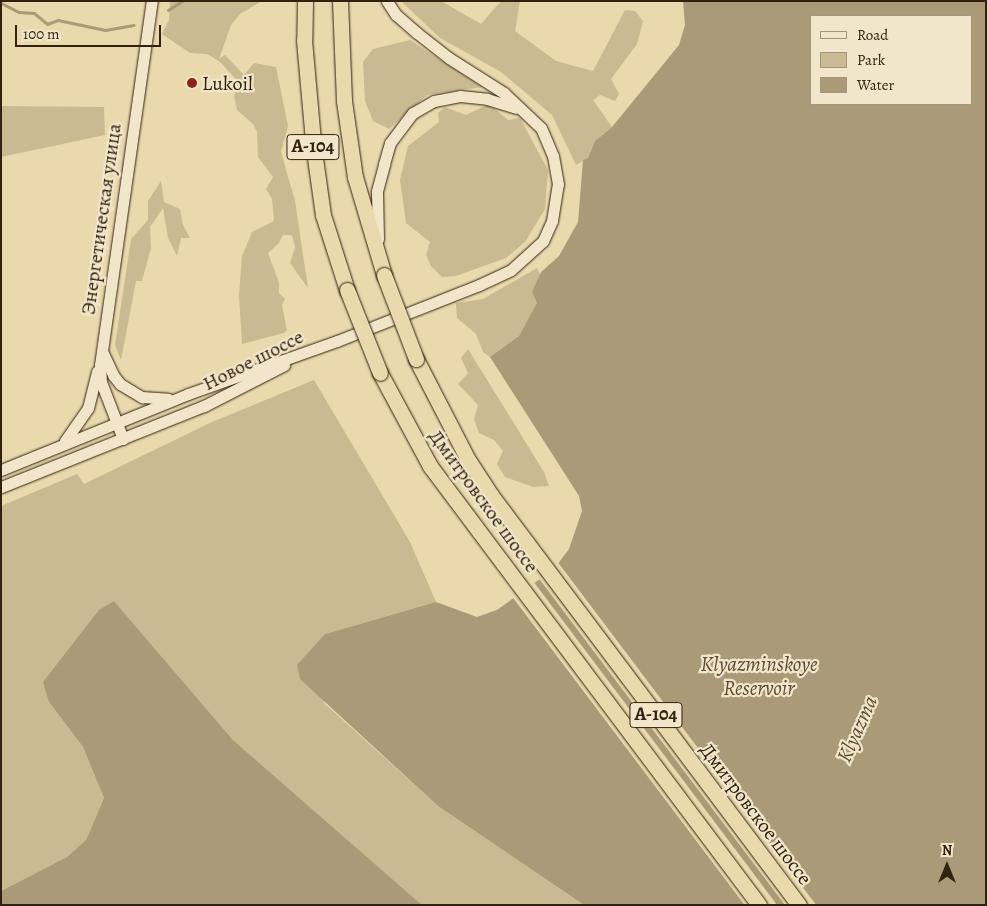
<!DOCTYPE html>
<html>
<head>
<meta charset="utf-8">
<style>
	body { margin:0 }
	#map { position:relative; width:987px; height:906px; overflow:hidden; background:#e9d9ac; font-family:Alegreya,serif }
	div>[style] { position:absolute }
	.green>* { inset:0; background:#caba92 }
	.water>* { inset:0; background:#aa9a77 }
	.pier>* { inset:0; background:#e9d9ac; transform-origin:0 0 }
	.stream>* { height:3px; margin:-1.5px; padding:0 1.5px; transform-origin:1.5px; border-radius:1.5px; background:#aa9a77 }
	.roads { filter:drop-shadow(0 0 1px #312111) drop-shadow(0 0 1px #312111) }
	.secondary>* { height:11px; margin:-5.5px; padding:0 5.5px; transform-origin:5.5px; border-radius:5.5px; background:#f1e6c9 }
	.highway>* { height:15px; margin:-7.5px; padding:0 7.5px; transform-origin:7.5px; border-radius:7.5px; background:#e9d9ac }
	.bridges { filter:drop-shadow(0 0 1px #312111) drop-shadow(0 0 1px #312111) }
	.highway-bridge>* { height:15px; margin:-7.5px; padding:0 7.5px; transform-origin:7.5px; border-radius:7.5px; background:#e9d9ac }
	.dots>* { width:14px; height:14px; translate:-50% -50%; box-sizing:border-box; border:2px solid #f1e6c9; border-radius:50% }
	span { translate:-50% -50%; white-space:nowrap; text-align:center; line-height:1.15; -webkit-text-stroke:4.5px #f1e6c9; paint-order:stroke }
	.shield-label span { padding:1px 4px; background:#f1e6c9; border:1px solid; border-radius:4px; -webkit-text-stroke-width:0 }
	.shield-label { font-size:19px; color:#312111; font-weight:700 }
	.poi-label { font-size:20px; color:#312111 }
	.left { translate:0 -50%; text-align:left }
	.street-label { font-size:20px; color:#312111 }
	.water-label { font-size:21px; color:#5b4b35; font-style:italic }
	.frame { position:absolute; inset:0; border:2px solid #312111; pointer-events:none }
	.legend { position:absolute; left:810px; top:15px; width:162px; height:90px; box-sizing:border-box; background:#f1e6c9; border:1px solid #a4977f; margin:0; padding:6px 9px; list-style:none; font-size:15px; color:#312111 }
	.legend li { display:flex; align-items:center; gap:10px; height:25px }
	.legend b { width:25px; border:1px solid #a4977f }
	.north { position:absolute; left:922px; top:841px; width:50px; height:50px; -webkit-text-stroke:4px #f1e6c9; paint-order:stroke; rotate:0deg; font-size:14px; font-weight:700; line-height:20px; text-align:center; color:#312111 }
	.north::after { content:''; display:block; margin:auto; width:18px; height:22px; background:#312111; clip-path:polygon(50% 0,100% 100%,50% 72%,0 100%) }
	.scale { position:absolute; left:15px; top:25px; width:146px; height:22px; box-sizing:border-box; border:2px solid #312111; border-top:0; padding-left:6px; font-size:15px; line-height:18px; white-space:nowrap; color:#312111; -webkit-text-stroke:4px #f1e6c9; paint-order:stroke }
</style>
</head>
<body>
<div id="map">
	<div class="green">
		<div style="clip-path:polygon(170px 1px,262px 1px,240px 14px,231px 25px,219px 59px,225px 55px,244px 75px,254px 63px,276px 67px,288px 126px,281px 152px,295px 201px,308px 288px,290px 263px,295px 247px,292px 235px,283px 235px,279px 243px,268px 253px,279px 283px,279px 293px,285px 299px,282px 305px,287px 330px,284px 333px,242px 344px,239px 295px,242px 256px,252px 232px,274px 221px,272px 199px,266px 189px,273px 177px,258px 157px,257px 132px,253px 124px,237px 110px,234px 96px,238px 81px,219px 61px,207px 54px,190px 53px,162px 34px,169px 20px)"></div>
		<div style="clip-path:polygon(401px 1px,441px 1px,481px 24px,501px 1px,520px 1px,515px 31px,556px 61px,593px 71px,625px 10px,635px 11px,643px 21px,637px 44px,611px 79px,619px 94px,615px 101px,600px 95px,593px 100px,612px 127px,595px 141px,588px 158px,576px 165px,552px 115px,501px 72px,440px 38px)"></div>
		<div style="clip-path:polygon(410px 40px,482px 87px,427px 95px,389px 129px,373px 121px,365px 101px,363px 62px,373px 49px)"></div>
		<div style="clip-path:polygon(489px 104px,508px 120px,520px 118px,548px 170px,545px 209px,525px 242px,506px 258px,456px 276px,442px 277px,431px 266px,426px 255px,430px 242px,406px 223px,400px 180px,408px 146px,439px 122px,438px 113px,445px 107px,466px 115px)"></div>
		<div style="clip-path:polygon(1px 106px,104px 107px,105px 135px,1px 157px)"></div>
		<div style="clip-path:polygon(161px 181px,164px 202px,180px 209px,183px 225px,190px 238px,181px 238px,177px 256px,168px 238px,163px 208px,150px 227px,151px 248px,142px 281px,136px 281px,121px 360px,115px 345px,131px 239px,148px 220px,148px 201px)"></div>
		<div style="clip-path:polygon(537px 268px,541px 277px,532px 292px,537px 303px,530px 317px,519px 336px,490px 357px,483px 352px,476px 334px,457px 318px,456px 303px,483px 299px)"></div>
		<div style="clip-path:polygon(468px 349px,544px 472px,549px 486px,533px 487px,505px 477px,497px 464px,503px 451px,494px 440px,479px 433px,474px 419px,478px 405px,458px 384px,468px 373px,461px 358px)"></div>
		<div style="clip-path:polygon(314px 380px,410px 542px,436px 602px,325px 634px,324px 703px,438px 806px,584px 905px,422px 905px,233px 740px,114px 601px,49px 702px,83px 747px,104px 798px,86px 840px,67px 857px,1px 891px,1px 506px,77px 474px,84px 484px,212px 422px)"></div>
	</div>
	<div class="water">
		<div style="clip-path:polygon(evenodd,683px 1px,986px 1px,986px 905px,584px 905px,438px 806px,300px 679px,297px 665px,325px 634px,436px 602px,477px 617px,497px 610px,554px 569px,569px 549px,582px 511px,579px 496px,490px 357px,519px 336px,537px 303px,532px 292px,541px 272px,559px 256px,578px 222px,583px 160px,588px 158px,595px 141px,612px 127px,679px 45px,685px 25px,683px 1px,811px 16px,971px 16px,971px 104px,811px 104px,811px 16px)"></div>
		<div style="clip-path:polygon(114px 601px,233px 740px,422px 905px,1px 905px,1px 891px,67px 857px,86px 840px,104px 798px,83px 747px,49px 702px,43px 682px,99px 610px)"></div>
	</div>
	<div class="pier">
		<div style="left:557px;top:561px;width:430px;height:25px;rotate:53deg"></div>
		<div style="left:533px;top:581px;width:404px;height:26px;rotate:53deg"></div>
	</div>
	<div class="stream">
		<div style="left:1px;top:3px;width:20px;rotate:27deg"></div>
		<div style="left:19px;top:12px;width:15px;rotate:4deg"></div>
		<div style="left:34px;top:13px;width:17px;rotate:40deg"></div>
		<div style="left:47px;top:24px;width:12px;rotate:-20deg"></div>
		<div style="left:58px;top:20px;width:48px;rotate:12deg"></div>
		<div style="left:105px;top:30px;width:29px;rotate:-10deg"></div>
		<div style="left:168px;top:10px;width:17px;rotate:-33deg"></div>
	</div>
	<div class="roads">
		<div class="secondary">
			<div style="left:378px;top:239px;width:48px;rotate:-91.2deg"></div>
			<div style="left:377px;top:191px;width:28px;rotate:-75deg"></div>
			<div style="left:384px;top:164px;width:22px;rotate:-74deg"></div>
			<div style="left:390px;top:143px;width:38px;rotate:-53deg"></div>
			<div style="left:413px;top:113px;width:24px;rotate:-30deg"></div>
			<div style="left:434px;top:101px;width:26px;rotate:-11deg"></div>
			<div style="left:460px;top:96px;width:27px;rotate:6deg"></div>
			<div style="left:487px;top:99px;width:30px;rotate:17deg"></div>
			<div style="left:102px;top:351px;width:26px;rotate:65deg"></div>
			<div style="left:113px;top:375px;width:11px;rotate:52deg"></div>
			<div style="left:120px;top:384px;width:26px;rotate:31deg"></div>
			<div style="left:142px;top:397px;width:26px;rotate:4deg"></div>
			<div style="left:123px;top:439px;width:61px;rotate:-111.1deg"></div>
			<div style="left:101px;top:382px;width:17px;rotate:-93deg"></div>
			<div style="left:100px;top:365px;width:368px;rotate:-81.9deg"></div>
			<div style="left:65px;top:441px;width:40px;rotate:-55.1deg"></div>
			<div style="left:88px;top:408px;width:38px;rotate:-76deg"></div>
			<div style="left:1px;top:470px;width:202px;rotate:-22.1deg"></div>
			<div style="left:188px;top:394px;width:158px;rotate:-19.6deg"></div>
			<div style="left:337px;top:341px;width:153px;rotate:-21.5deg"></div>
			<div style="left:479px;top:285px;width:35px;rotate:-25deg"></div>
			<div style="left:511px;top:270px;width:43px;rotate:-42.2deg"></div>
			<div style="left:543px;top:241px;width:22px;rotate:-66deg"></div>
			<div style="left:552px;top:221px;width:37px;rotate:-81deg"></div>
			<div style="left:558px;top:184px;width:28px;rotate:-100deg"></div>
			<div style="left:553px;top:156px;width:30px;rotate:-113deg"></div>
			<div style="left:541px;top:128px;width:51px;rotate:-136.6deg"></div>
			<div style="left:504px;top:93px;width:65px;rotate:-147.5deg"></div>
			<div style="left:449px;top:58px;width:41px;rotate:-142deg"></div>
			<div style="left:417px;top:33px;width:28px;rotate:-139deg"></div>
			<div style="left:396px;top:15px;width:17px;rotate:-123deg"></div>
			<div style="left:1px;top:487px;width:219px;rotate:-21.8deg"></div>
			<div style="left:204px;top:406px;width:90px;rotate:-27.1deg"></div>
		</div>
		<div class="highway">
			<div style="left:305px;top:1px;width:39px;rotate:91deg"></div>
			<div style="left:304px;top:40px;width:111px;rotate:84.9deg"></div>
			<div style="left:314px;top:151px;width:65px;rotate:82deg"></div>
			<div style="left:323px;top:215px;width:79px;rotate:72.3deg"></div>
			<div style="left:340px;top:1px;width:100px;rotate:87.7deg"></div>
			<div style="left:344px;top:101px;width:77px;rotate:81.8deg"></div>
			<div style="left:355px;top:177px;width:102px;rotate:73.5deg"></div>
			<div style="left:416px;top:359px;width:111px;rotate:62.7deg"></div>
			<div style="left:467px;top:458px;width:44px;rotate:57deg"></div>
			<div style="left:491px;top:495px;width:513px;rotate:53.09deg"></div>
			<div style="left:380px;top:373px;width:106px;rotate:61.7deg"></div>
			<div style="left:430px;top:466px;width:549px;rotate:53.15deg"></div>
		</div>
	</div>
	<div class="bridges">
		<div class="highway-bridge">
			<div style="left:384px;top:275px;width:90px;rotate:69.1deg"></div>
			<div style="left:347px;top:290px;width:89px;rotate:68.3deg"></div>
		</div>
	</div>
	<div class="dots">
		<div style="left:192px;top:83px;background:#8f2418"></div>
	</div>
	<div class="shield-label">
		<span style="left:313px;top:147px">А-104</span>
		<span style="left:656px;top:715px">А-104</span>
	</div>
	<div class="poi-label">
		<span class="left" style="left:202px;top:83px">Lukoil</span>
	</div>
	<div class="street-label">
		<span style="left:101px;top:219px;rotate:-82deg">Энергетическая улица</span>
		<span style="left:253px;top:360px;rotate:-27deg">Новое шоссе</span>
		<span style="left:484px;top:501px;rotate:54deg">Дмитровское шоссе</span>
		<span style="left:756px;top:814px;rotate:53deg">Дмитровское шоссе</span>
	</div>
	<div class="water-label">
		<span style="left:759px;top:676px">Klyazminskoye<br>Reservoir</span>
		<span style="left:857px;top:729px;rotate:-66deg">Klyazma</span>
	</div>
	<div class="frame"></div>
	<ul class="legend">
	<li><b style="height:6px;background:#f1e6c9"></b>Road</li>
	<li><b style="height:14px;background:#caba92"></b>Park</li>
	<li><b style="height:14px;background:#aa9a77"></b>Water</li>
	</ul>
	<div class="north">N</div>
	<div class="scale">100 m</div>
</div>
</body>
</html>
